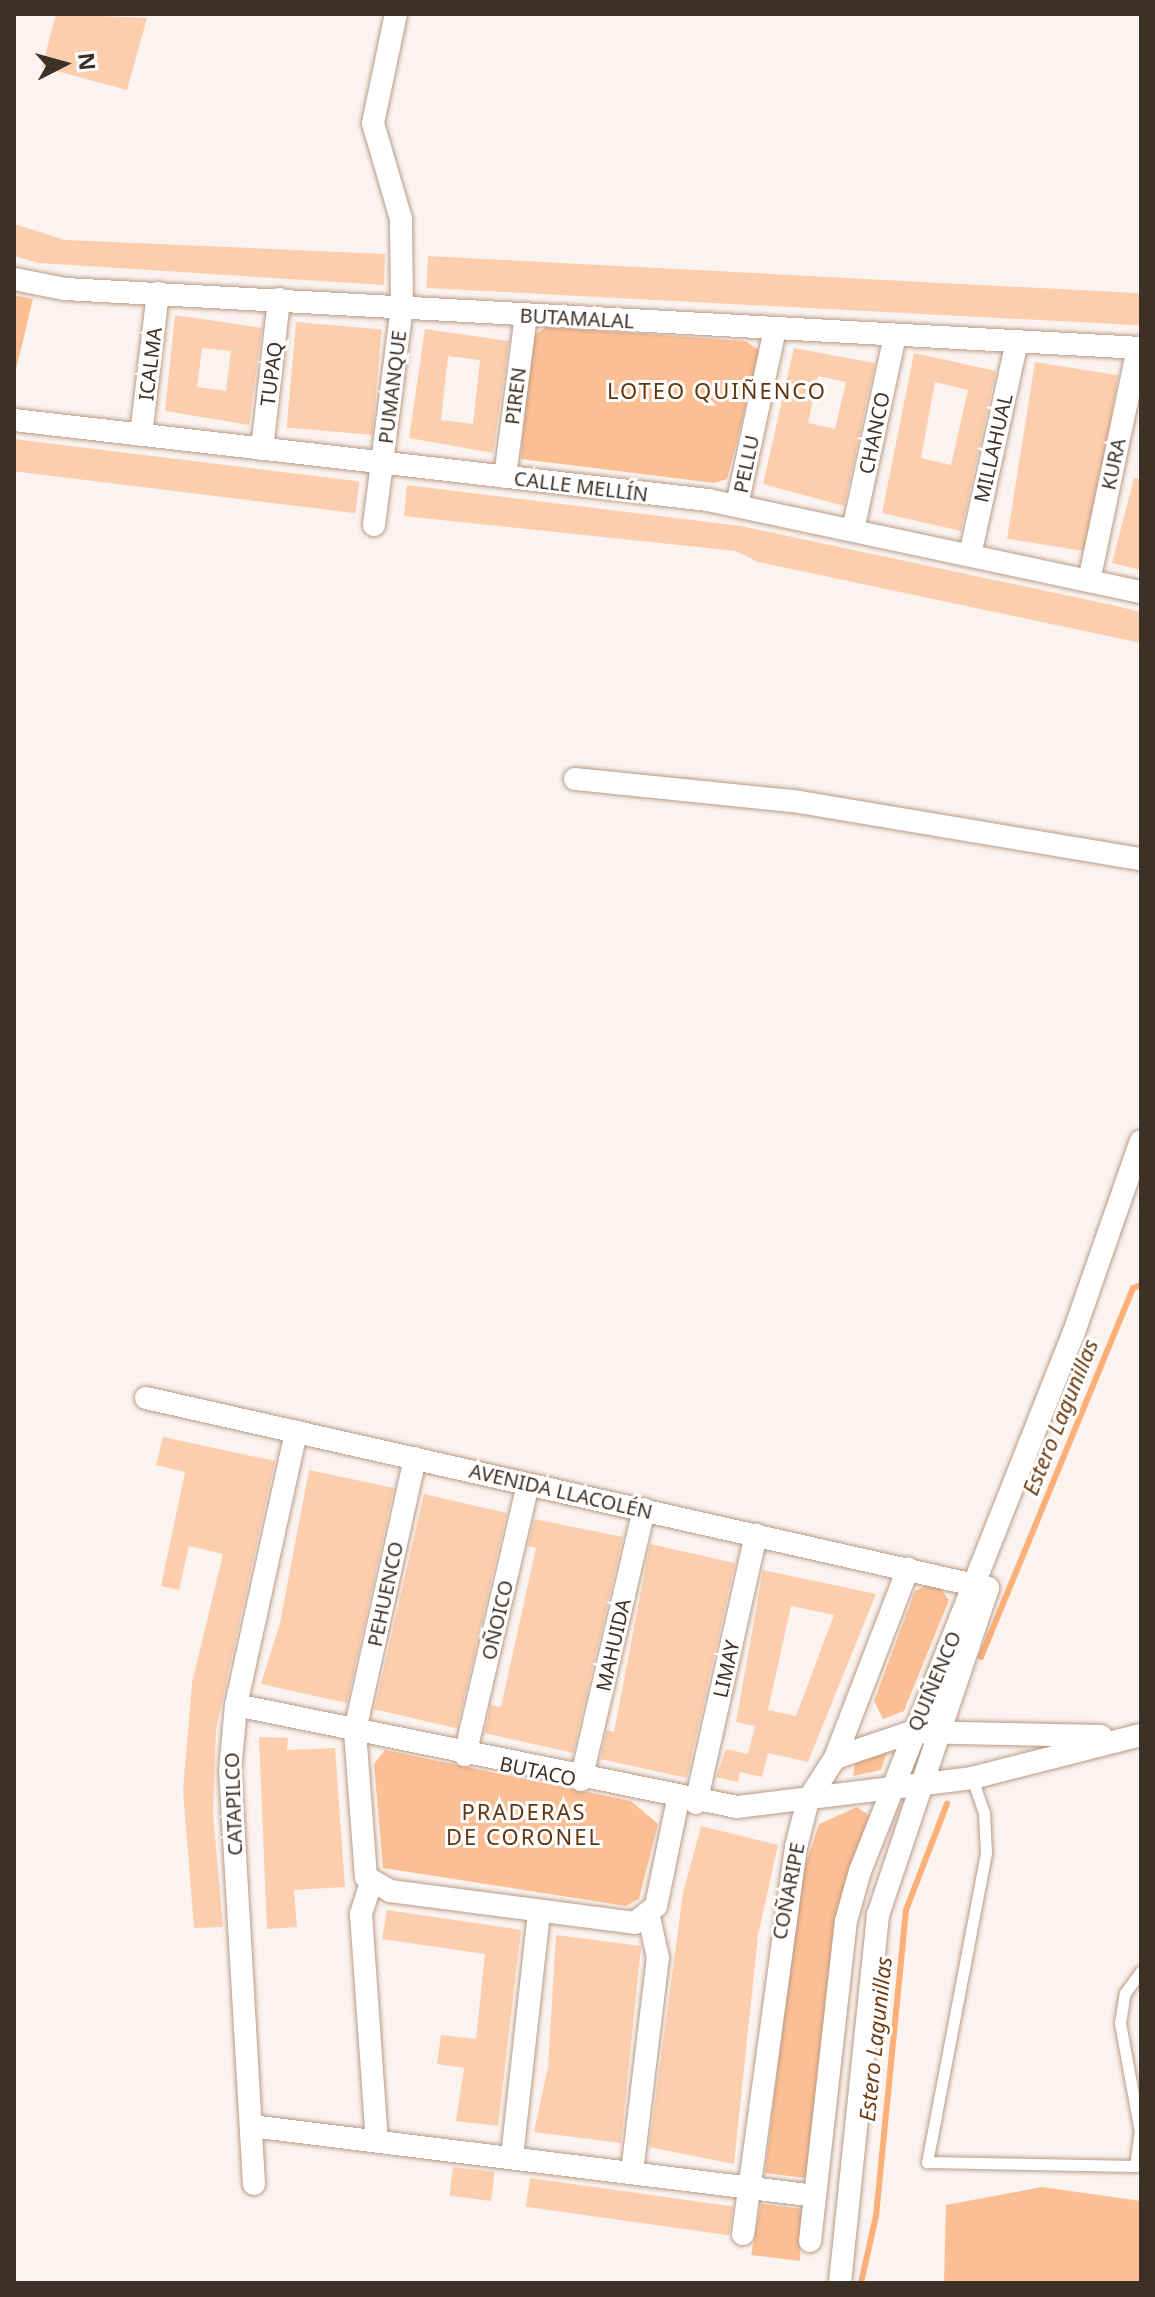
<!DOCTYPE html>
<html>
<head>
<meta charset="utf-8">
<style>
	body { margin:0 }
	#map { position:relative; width:1155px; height:2297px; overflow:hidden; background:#faf3ef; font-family:"Noto Sans",sans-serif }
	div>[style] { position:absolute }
	.green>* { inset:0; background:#fcbf94 }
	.stream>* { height:6px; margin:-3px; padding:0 3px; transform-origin:3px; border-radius:3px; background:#fcaf77 }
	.building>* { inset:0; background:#fdcead; transform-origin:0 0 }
	.roads { filter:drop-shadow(0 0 2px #ba9b85) drop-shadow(0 0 2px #ba9b85) }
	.service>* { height:11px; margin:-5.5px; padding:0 5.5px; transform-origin:5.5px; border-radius:5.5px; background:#fff }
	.minor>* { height:22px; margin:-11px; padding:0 11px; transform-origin:11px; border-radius:11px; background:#fff }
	span { translate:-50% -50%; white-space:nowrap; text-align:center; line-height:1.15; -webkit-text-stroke:6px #fff; paint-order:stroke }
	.street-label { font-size:20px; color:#3d3027 }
	.neighbourhood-label { font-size:22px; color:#613510; letter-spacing:2px }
	.water-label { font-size:22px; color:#6d3c12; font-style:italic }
	.frame { position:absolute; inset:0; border:16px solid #3d3027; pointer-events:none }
	.north { position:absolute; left:24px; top:24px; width:80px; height:80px; -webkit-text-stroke:6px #fff; paint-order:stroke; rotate:84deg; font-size:22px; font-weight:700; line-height:32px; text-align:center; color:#3d3027 }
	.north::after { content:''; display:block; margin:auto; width:28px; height:36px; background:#3d3027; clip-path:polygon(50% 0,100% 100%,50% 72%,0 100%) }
</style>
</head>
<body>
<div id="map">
	<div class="green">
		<div style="clip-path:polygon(14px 295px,33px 299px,14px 378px)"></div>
		<div style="clip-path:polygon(546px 327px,745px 341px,760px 351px,727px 479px,714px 483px,521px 459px,530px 338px)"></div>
		<div style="clip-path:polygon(927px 1585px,939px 1587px,949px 1600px,904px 1711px,883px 1719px,874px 1701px,915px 1591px)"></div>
		<div style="clip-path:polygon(889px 1746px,881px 1770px,853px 1776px,855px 1764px)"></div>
		<div style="clip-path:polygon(385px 1750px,631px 1801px,658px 1824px,639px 1899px,626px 1906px,383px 1868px,374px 1764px)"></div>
		<div style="clip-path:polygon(857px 1807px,870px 1816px,839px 1917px,810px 2171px,805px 2178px,765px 2173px,800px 1881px,819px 1824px)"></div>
		<div style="clip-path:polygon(1042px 2187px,1141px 2201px,1141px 2283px,944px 2283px,946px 2205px)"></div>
		<div style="clip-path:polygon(761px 2204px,802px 2209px,800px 2261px,751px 2255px)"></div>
	</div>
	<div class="stream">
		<div style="left:981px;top:1657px;width:399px;rotate:-67.6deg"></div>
		<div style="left:1133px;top:1288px;width:9px;rotate:-21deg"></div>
		<div style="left:861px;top:2283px;width:69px;rotate:-77.4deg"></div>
		<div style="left:876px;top:2216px;width:307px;rotate:-84.4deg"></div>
		<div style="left:906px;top:1910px;width:114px;rotate:-68.9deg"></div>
	</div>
	<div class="building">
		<div style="clip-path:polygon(56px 14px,147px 18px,127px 90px,42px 67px)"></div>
		<div style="clip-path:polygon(14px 224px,65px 240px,385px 254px,384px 285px,39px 263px,14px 256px)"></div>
		<div style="left:428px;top:256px;width:714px;height:32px;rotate:3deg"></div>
		<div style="clip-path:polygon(evenodd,175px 315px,262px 328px,249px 425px,165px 411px,175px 315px,202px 348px,231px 351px,226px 391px,197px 387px,202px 348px)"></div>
		<div style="left:296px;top:322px;width:86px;height:106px;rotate:5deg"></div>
		<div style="clip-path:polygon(evenodd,425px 329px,509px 341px,493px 453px,409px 438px,425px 329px,448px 356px,480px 360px,473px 424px,441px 420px,448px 356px)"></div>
		<div style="clip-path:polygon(evenodd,794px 348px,875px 363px,844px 506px,763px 484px,794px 348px,818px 376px,846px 382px,835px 429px,808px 423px,818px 376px)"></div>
		<div style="clip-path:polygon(evenodd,914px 353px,996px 371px,961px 531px,882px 513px,914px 353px,935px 382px,968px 390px,951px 465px,921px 458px,935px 382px)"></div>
		<div style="left:1035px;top:362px;width:84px;height:179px;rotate:9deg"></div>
		<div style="left:14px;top:439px;width:348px;height:32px;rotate:7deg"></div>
		<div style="clip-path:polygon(1134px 478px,1141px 479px,1141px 570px,1112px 563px)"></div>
		<div style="clip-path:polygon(407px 485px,741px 526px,1112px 605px,1141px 612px,1141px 643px,758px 562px,736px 551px,404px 516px)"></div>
		<div style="clip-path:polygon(163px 1437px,275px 1461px,216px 1729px,213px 1812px,223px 1927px,194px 1928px,183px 1790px,192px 1683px,223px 1554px,189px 1546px,179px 1590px,161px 1586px,185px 1472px,156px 1465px)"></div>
		<div style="clip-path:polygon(309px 1470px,394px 1488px,347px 1703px,261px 1684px,280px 1623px)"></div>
		<div style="left:424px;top:1494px;width:85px;height:221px;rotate:13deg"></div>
		<div style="clip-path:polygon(534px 1519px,623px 1537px,573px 1753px,484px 1733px,491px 1705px,501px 1707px,536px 1548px,528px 1546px)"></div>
		<div style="clip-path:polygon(650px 1544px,735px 1563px,687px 1778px,600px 1759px,607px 1730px,614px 1732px)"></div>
		<div style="clip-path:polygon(evenodd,763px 1570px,876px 1594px,808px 1762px,768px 1753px,762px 1777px,740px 1772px,738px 1782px,716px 1777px,726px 1749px,748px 1754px,755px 1726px,736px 1722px,763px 1570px,791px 1606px,834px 1615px,796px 1716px,768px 1710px,791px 1606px)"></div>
		<div style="clip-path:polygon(259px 1737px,288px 1738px,287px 1750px,335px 1748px,345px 1887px,294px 1890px,297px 1927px,267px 1929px)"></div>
		<div style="clip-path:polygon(701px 1826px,778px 1845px,758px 1935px,734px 2164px,649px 2147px,683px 1893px)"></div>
		<div style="clip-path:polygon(387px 1910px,521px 1930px,498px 2126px,456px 2121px,464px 2068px,437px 2064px,441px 2035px,476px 2039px,485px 1954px,382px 1939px)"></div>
		<div style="clip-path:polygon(556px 1935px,641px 1946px,621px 2143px,534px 2132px,548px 2067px)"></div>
		<div style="left:453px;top:2167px;width:42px;height:29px;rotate:7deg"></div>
		<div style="left:530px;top:2178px;width:205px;height:29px;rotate:8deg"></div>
	</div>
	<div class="roads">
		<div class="service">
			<div style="left:972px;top:1778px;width:36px;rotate:71deg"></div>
			<div style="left:984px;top:1812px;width:41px;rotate:87.2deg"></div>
			<div style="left:986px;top:1853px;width:315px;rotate:100.8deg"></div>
			<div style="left:927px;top:2162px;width:208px;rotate:1.1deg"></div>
			<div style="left:1135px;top:2166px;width:34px;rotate:-82deg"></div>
			<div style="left:1140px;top:2132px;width:111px;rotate:-100.4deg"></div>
			<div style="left:1120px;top:2023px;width:30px;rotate:-81deg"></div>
			<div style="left:1125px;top:1993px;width:27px;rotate:-54deg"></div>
		</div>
		<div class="minor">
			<div style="left:14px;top:279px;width:52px;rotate:11.1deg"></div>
			<div style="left:65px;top:289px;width:1078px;rotate:3.14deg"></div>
			<div style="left:14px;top:420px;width:699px;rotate:6.58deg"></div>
			<div style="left:708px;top:500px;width:443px;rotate:12deg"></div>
			<div style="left:141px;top:435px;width:143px;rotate:-83.2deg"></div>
			<div style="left:262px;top:449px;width:151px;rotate:-83.5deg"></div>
			<div style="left:505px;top:477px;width:163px;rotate:-82.6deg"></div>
			<div style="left:737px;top:505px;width:180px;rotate:-77.8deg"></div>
			<div style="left:374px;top:525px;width:220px;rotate:-82.7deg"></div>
			<div style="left:402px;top:307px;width:88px;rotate:-90.7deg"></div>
			<div style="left:401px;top:219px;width:100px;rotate:-106.3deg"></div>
			<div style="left:373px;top:123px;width:111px;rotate:-78.1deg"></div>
			<div style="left:853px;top:530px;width:199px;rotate:-77.8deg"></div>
			<div style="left:970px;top:555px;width:219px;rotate:-77.6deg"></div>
			<div style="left:1089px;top:581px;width:238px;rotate:-78.1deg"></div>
			<div style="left:575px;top:779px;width:219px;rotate:5.8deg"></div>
			<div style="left:793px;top:801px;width:353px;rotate:9.5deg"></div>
			<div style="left:146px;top:1398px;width:863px;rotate:12.72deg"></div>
			<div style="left:988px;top:1588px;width:345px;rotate:108.6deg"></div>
			<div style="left:878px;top:1915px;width:370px;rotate:95.9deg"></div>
			<div style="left:415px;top:1458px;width:280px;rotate:102.4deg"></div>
			<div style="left:355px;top:1731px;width:146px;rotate:85.7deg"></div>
			<div style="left:366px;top:1877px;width:28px;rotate:30deg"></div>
			<div style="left:390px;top:1891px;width:247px;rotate:7.4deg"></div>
			<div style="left:635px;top:1923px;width:27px;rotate:-39deg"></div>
			<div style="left:656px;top:1906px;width:108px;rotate:-78.3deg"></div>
			<div style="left:236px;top:1705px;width:511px;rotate:11.51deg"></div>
			<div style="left:737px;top:1807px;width:237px;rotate:-7deg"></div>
			<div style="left:972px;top:1778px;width:174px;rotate:-14.3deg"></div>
			<div style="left:465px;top:1755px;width:278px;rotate:-76.9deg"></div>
			<div style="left:835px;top:1758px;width:81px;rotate:-18.7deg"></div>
			<div style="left:912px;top:1732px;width:189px;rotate:1.2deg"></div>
			<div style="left:581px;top:1780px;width:278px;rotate:-76.9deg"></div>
			<div style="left:696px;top:1803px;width:275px;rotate:-77.4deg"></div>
			<div style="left:371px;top:1883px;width:33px;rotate:108deg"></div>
			<div style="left:361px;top:1914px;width:227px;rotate:86deg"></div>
			<div style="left:251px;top:2126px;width:568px;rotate:7.07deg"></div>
			<div style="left:512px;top:2157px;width:247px;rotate:-83.7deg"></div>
			<div style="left:632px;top:2172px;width:216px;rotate:-83.1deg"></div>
			<div style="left:658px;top:1958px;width:42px;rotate:-102.4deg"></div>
			<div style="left:254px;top:2184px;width:414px;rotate:-93.3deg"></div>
			<div style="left:230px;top:1771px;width:66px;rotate:-84.8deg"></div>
			<div style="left:236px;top:1705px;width:280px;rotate:-77.6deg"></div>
			<div style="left:743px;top:2234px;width:391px;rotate:-82.2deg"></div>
			<div style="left:796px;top:1847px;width:49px;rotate:-75.7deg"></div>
			<div style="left:808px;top:1800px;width:50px;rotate:-57.3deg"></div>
			<div style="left:835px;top:1758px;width:203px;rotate:-68.9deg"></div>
			<div style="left:810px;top:2241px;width:322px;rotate:-83.6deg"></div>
			<div style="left:846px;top:1921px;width:52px;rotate:-74.4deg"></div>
			<div style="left:860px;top:1871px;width:580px;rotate:-68.35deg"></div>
			<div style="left:1074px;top:1332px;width:202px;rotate:-70.7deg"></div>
		</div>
	</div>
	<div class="street-label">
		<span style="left:577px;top:318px;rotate:3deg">BUTAMALAL</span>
		<span style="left:150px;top:364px;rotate:-83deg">ICALMA</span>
		<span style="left:271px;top:374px;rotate:-83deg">TUPAQ</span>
		<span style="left:392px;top:387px;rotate:-83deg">PUMANQUE</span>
		<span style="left:515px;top:396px;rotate:-83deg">PIREN</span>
		<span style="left:874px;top:433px;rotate:-78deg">CHANCO</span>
		<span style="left:993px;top:448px;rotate:-77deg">MILLAHUAL</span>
		<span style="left:746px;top:464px;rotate:-78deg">PELLU</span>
		<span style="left:1113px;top:464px;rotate:-78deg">KURA</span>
		<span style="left:581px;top:486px;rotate:7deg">CALLE MELLÍN</span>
		<span style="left:561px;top:1491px;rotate:13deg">AVENIDA LLACOLÉN</span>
		<span style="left:385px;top:1594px;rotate:-78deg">PEHUENCO</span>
		<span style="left:497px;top:1620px;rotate:-77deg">OÑOICO</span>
		<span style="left:613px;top:1645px;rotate:-77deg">MAHUIDA</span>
		<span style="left:726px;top:1669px;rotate:-77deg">LIMAY</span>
		<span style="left:934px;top:1681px;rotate:-67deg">QUIÑENCO</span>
		<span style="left:538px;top:1771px;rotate:12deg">BUTACO</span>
		<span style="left:233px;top:1804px;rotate:-92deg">CATAPILCO</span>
		<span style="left:788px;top:1891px;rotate:-79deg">COÑARIPE</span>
	</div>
	<div class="neighbourhood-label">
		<span style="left:717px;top:391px">LOTEO QUIÑENCO</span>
		<span style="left:524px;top:1824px">PRADERAS<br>DE CORONEL</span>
	</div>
	<div class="water-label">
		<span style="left:1060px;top:1417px;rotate:-68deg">Estero Lagunillas</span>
		<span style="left:875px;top:2039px;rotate:-84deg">Estero Lagunillas</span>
	</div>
	<div class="frame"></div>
	<div class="north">N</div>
</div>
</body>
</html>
